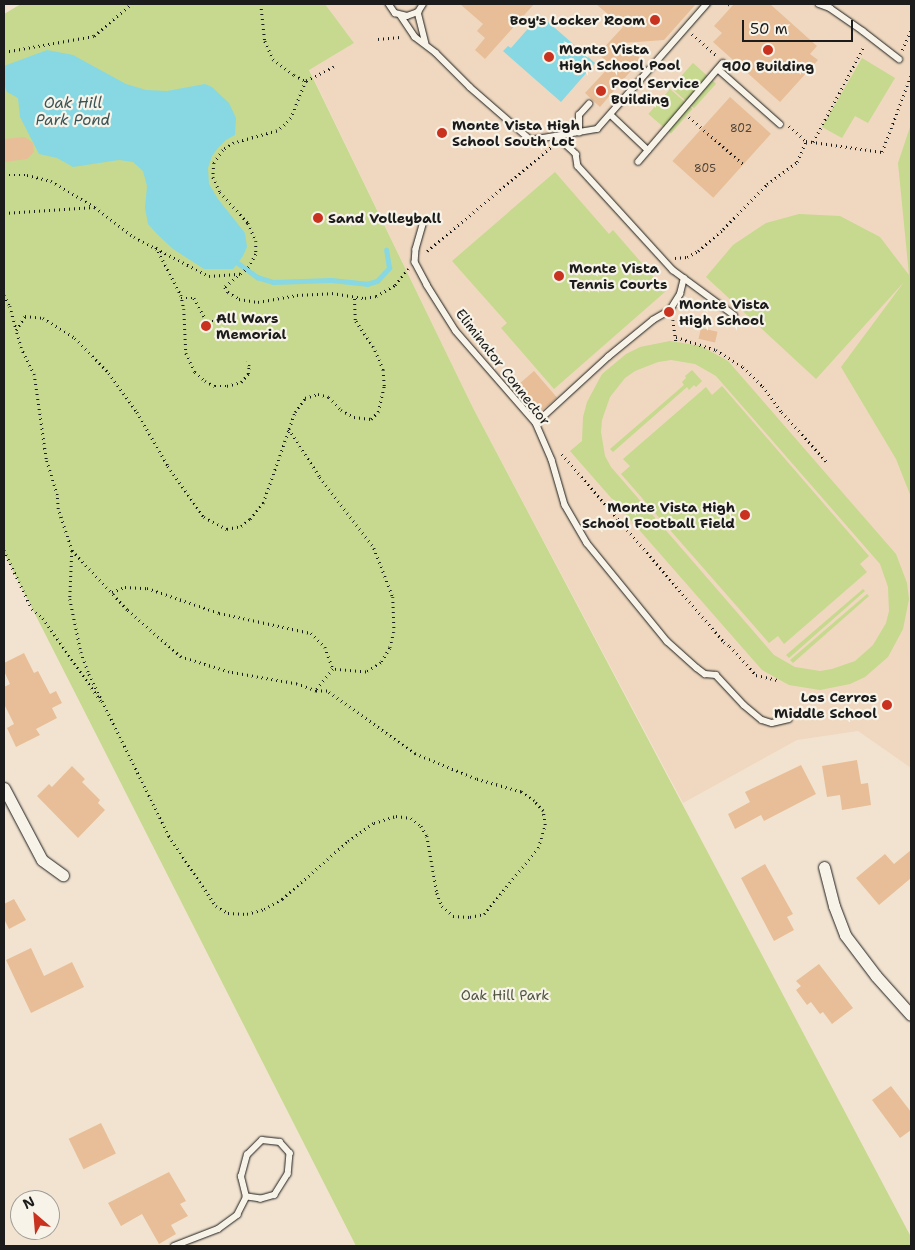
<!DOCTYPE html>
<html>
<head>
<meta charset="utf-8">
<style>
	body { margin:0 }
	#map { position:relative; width:915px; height:1250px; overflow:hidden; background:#f2e3d0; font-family:"Shantell Sans",sans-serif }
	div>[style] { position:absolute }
	.built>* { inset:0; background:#efd8bf }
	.green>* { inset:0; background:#c6d98e; transform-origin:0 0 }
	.water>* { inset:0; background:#87d8e2 }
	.stream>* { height:4.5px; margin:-2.25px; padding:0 2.25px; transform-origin:2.25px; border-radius:2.25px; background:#87d8e2 }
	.building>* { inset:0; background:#e7be97; transform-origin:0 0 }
	.path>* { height:2.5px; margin-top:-1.25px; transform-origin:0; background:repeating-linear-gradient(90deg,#1c1c1c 0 1px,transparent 0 5px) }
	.roads { filter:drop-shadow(0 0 1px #1c1c1c) drop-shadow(0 0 1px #1c1c1c) }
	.service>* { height:5.5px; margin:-2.75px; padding:0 2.75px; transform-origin:2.75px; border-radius:2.75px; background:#f7f3e8 }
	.minor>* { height:11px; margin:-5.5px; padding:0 5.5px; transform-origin:5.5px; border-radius:5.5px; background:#f7f3e8 }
	.dots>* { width:14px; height:14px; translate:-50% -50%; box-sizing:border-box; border:2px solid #f7f3e8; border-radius:50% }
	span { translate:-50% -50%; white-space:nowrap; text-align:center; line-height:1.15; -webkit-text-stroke:4.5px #f7f3e8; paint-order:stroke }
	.number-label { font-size:11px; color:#4f443b }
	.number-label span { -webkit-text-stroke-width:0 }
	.poi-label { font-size:14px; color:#1c1c1c; font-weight:700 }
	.right { translate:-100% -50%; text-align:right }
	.left { translate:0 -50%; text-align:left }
	.street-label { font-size:14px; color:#1c1c1c }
	.park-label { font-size:14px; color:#4f553e }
	.water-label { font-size:15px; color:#3c5457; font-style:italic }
	.frame { position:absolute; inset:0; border:5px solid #1c1c1c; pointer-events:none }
	.north { position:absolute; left:10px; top:1190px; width:50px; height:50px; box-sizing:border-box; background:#f7f3e8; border:1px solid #9f9d96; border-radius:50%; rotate:333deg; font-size:14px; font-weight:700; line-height:20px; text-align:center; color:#1c1c1c }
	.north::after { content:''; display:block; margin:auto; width:18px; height:22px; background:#c8321e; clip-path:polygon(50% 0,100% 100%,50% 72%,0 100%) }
	.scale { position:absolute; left:742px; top:20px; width:111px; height:22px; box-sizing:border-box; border:2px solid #1c1c1c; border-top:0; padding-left:6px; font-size:15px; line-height:18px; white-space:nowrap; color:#1c1c1c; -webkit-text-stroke:4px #f7f3e8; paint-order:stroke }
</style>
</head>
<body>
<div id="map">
	<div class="built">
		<div style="clip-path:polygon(325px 4px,911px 4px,911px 768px,858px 731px,797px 740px,683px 803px,473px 408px,309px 69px,354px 43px)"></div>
	</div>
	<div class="green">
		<div style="clip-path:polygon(21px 4px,325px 4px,354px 43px,309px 70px,473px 408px,911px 1237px,911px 1246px,356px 1246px,4px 553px,4px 14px)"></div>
		<div style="clip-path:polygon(862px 58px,895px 78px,868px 123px,855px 116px,842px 138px,822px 127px)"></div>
		<div style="left:693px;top:63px;width:31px;height:33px;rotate:42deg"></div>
		<div style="left:670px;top:89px;width:30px;height:33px;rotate:41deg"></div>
		<div style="clip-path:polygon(911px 124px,911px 497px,896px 459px,841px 367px,904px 282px,816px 379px,706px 277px,733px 245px,766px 223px,799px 214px,840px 216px,880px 237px,909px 275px,898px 163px)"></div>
		<div style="clip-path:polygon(555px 172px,609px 234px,613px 230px,666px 291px,554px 389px,501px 328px,507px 323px,452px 261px)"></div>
		<div style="clip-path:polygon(evenodd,670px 341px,701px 346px,728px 361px,896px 554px,907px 583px,909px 599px,903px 629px,888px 657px,865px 677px,850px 684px,820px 690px,789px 685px,762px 670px,570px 451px,582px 441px,583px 417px,587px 402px,602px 374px,626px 354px,640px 347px,670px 341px,671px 360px,695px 364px,716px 376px,880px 564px,888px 587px,889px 611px,886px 623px,873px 645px,855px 661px,832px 669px,820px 671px,795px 667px,774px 655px,611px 467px,605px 456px,601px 432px,602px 420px,610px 397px,625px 378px,635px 371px,658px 362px,671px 360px)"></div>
		<div style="clip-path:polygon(692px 370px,702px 381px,696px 387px,694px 385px,689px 390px,687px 387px,613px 452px,610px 449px,684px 385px,682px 382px,686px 378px,685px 376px)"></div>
		<div style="clip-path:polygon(722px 386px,869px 556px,860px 564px,867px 572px,784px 644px,778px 636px,769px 643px,621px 474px,630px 466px,623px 459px,706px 387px,712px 395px)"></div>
		<div style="clip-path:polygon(863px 589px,865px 591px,789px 658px,786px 655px)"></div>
		<div style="clip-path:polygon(867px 594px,869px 596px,793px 663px,790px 660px)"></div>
	</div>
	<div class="water">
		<div style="clip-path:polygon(540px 15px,595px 63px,561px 102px,503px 51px,508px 46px,511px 48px)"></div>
		<div style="clip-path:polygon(47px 50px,73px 55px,126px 84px,146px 90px,167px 91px,205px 84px,212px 87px,229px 103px,236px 118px,235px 135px,226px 140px,218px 148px,212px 156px,208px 168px,209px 184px,218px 199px,245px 233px,247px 247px,243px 256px,233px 269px,204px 269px,173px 249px,157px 234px,148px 224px,145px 208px,147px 186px,143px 171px,133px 162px,119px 160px,73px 167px,57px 158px,39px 154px,20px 117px,18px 98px,7px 92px,4px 84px,4px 66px)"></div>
	</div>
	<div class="stream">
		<div style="left:238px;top:263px;width:24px;rotate:36deg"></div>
		<div style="left:257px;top:277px;width:17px;rotate:17deg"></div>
		<div style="left:273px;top:282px;width:58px;rotate:-2deg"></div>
		<div style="left:331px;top:280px;width:36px;rotate:6deg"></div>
		<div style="left:367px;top:284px;width:10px;rotate:-17deg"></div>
		<div style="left:377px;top:281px;width:18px;rotate:-47deg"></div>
		<div style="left:389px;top:268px;width:18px;rotate:-99deg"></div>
	</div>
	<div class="building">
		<div style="clip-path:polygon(460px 4px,534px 4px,485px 59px,475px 50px,485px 38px,477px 31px,483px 24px)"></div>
		<div style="clip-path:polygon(596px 4px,696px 4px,664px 40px,623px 43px,641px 59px,600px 107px,585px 93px,611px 65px,598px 54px,623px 27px)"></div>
		<div style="clip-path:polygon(734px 4px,770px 4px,817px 46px,810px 54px,818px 60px,780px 102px,713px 42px,722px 33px,714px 26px)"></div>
		<div style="left:730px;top:97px;width:55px;height:86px;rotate:42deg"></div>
		<div style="clip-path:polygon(25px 137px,33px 143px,34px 152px,27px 159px,4px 162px,4px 139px)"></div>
		<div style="left:701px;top:328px;width:17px;height:11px;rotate:13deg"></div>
		<div style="left:534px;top:371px;width:35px;height:25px;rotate:49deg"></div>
		<div style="clip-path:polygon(24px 653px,34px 673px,38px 671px,50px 694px,56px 691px,62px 703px,52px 708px,57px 718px,36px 729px,40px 735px,16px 747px,7px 728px,14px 724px,4px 704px,4px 687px,10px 684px,4px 671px,4px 663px)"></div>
		<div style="clip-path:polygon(857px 760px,861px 784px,868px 783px,871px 805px,842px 810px,840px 795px,827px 797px,822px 766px)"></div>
		<div style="clip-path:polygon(801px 765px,816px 794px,764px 821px,761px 815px,735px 829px,728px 814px,750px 802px,745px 792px)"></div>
		<div style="clip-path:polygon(72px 766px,85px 779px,82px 782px,100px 800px,98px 803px,105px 810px,78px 838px,37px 796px,49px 784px,52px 787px)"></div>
		<div style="clip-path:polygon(911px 850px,911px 878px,879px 905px,856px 878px,885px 854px,894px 864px)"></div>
		<div style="clip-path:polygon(765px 864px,793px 914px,787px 917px,794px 930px,774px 941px,741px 878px)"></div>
		<div style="clip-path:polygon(14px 899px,26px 920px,9px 929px,4px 919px,4px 904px)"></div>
		<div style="clip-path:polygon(31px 948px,44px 976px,72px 962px,84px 987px,31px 1013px,6px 960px)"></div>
		<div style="clip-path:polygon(819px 964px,853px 1008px,832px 1024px,823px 1012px,820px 1014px,811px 1002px,807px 1005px,796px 990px,801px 986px,796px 981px)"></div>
		<div style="clip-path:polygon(891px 1086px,911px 1112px,911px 1130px,900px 1138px,872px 1100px)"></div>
		<div style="left:101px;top:1123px;width:34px;height:36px;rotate:64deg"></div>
		<div style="clip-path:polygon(169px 1172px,186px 1201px,180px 1204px,188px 1216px,171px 1225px,176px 1234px,159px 1244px,142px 1214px,121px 1226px,108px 1203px)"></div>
	</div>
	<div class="path">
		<div style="left:261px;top:4px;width:37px;rotate:84deg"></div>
		<div style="left:265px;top:41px;width:20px;rotate:66deg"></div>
		<div style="left:273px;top:59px;width:26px;rotate:37deg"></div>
		<div style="left:294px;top:75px;width:13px;rotate:27deg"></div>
		<div style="left:729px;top:4px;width:4px;rotate:34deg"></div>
		<div style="left:692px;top:34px;width:32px;rotate:41deg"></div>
		<div style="left:378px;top:39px;width:25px;rotate:-5deg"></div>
		<div style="left:902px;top:50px;width:22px;rotate:-66deg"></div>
		<div style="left:4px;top:52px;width:91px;rotate:-10.1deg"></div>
		<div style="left:94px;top:36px;width:49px;rotate:-40.9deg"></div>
		<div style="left:334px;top:67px;width:31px;rotate:153deg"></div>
		<div style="left:306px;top:81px;width:40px;rotate:112deg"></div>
		<div style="left:291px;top:118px;width:9px;rotate:131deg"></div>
		<div style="left:285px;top:125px;width:10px;rotate:143deg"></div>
		<div style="left:277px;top:131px;width:45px;rotate:164.4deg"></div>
		<div style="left:234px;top:143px;width:13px;rotate:148deg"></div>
		<div style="left:223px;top:150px;width:16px;rotate:125deg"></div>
		<div style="left:214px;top:163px;width:14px;rotate:94deg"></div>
		<div style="left:213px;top:177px;width:17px;rotate:65deg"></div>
		<div style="left:220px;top:192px;width:42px;rotate:47.9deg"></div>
		<div style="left:248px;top:223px;width:20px;rotate:66deg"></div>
		<div style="left:256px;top:241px;width:13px;rotate:90deg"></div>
		<div style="left:256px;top:254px;width:15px;rotate:118deg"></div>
		<div style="left:249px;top:267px;width:31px;rotate:140deg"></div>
		<div style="left:225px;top:287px;width:6px;rotate:59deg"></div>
		<div style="left:228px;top:292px;width:13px;rotate:32deg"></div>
		<div style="left:239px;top:299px;width:19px;rotate:9deg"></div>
		<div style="left:258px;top:302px;width:40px;rotate:-10deg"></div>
		<div style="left:297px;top:295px;width:35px;rotate:-3deg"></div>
		<div style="left:332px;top:293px;width:33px;rotate:9deg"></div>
		<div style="left:365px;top:298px;width:11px;rotate:-10deg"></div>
		<div style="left:376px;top:296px;width:22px;rotate:-30deg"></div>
		<div style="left:395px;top:285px;width:21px;rotate:-51deg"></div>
		<div style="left:689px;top:117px;width:72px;rotate:41deg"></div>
		<div style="left:789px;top:126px;width:23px;rotate:41deg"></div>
		<div style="left:806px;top:141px;width:77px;rotate:8.2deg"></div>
		<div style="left:882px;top:152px;width:82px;rotate:-69.4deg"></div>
		<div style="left:813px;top:142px;width:109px;rotate:-62deg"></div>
		<div style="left:4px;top:175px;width:23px"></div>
		<div style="left:27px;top:175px;width:25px;rotate:14deg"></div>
		<div style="left:51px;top:181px;width:51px;rotate:30.6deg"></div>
		<div style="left:95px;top:207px;width:49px;rotate:37.6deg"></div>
		<div style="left:134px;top:237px;width:85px;rotate:27.5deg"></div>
		<div style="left:209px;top:276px;width:31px;rotate:-4deg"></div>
		<div style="left:4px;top:213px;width:91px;rotate:-3.8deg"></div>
		<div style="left:156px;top:247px;width:54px;rotate:62.5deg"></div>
		<div style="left:181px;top:295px;width:14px;rotate:78deg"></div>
		<div style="left:184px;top:309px;width:44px;rotate:87.4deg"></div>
		<div style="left:186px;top:353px;width:21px;rotate:65deg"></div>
		<div style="left:195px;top:372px;width:13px;rotate:42deg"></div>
		<div style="left:205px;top:381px;width:11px;rotate:27deg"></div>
		<div style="left:215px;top:386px;width:12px"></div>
		<div style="left:227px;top:386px;width:15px;rotate:-16deg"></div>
		<div style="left:241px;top:382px;width:11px;rotate:-49deg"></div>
		<div style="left:248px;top:374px;width:8px;rotate:-83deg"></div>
		<div style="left:249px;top:366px;width:5px;rotate:-112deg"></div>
		<div style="left:427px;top:251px;width:162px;rotate:-40deg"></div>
		<div style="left:675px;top:258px;width:12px;rotate:-5deg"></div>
		<div style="left:687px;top:257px;width:13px;rotate:-29deg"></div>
		<div style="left:698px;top:251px;width:33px;rotate:-41deg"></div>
		<div style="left:723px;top:229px;width:63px;rotate:-45.6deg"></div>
		<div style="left:767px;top:184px;width:37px;rotate:-36deg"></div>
		<div style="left:797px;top:162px;width:23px;rotate:-67deg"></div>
		<div style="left:4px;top:295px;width:13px;rotate:61deg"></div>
		<div style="left:10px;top:306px;width:24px;rotate:75deg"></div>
		<div style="left:181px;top:298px;width:13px"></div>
		<div style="left:194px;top:298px;width:26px;rotate:61deg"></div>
		<div style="left:207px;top:321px;width:14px"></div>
		<div style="left:221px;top:321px;width:5px;rotate:-53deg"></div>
		<div style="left:673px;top:320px;width:22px;rotate:82deg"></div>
		<div style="left:676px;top:337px;width:42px;rotate:18deg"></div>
		<div style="left:716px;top:350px;width:32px;rotate:32deg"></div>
		<div style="left:743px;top:367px;width:28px;rotate:44deg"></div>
		<div style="left:763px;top:386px;width:32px;rotate:54deg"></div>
		<div style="left:782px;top:412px;width:67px;rotate:48deg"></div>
		<div style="left:289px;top:429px;width:18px;rotate:-71deg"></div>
		<div style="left:295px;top:412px;width:17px;rotate:-54deg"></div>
		<div style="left:305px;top:398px;width:14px;rotate:-17deg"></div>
		<div style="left:318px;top:394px;width:11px;rotate:15deg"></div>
		<div style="left:329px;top:397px;width:18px;rotate:47deg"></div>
		<div style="left:341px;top:410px;width:15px;rotate:28deg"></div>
		<div style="left:354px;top:417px;width:17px;rotate:7deg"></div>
		<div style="left:371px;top:419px;width:10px;rotate:-45deg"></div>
		<div style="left:378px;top:412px;width:27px;rotate:-77deg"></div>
		<div style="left:384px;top:386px;width:16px;rotate:-94deg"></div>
		<div style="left:383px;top:370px;width:25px;rotate:-113deg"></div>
		<div style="left:373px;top:347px;width:32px;rotate:-124deg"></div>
		<div style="left:355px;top:320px;width:24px;rotate:-92deg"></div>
		<div style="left:562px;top:454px;width:248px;rotate:49.2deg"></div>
		<div style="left:724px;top:642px;width:7px;rotate:34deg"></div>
		<div style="left:730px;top:646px;width:39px;rotate:48deg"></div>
		<div style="left:756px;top:675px;width:23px;rotate:13deg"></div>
		<div style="left:4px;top:550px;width:65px;rotate:64.6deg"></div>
		<div style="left:32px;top:609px;width:14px;rotate:39deg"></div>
		<div style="left:43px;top:618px;width:101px;rotate:55.1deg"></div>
		<div style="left:72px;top:551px;width:48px;rotate:92.4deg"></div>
		<div style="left:70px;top:599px;width:54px;rotate:78.3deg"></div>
		<div style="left:81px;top:652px;width:23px;rotate:70deg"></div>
		<div style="left:89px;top:674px;width:181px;rotate:63.7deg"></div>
		<div style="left:169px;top:836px;width:84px;rotate:56.1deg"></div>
		<div style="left:216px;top:906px;width:14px;rotate:30deg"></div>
		<div style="left:228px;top:913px;width:19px;rotate:3deg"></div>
		<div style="left:247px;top:914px;width:18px;rotate:-16deg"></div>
		<div style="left:264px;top:909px;width:21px;rotate:-29deg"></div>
		<div style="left:282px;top:899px;width:88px;rotate:-41.3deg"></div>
		<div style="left:348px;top:841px;width:32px;rotate:-35deg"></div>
		<div style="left:374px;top:823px;width:23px;rotate:-18deg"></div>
		<div style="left:396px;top:816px;width:15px;rotate:8deg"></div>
		<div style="left:411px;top:818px;width:13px;rotate:39deg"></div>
		<div style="left:421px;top:826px;width:12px;rotate:59deg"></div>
		<div style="left:427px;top:836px;width:58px;rotate:80deg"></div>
		<div style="left:437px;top:893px;width:14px;rotate:69deg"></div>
		<div style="left:442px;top:906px;width:15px;rotate:42deg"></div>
		<div style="left:453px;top:916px;width:17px;rotate:3deg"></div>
		<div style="left:470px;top:917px;width:14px;rotate:-12deg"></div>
		<div style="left:484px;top:914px;width:85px;rotate:-50.7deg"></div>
		<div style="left:538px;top:848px;width:24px;rotate:-73deg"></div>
		<div style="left:545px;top:825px;width:14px;rotate:-98deg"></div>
		<div style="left:543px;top:811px;width:13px;rotate:-132deg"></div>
		<div style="left:534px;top:801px;width:16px;rotate:-145deg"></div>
		<div style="left:521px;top:792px;width:47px;rotate:-163.9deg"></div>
		<div style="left:476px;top:779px;width:66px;rotate:-157.7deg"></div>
		<div style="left:415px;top:754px;width:108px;rotate:-144.4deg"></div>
		<div style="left:327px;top:691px;width:11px;rotate:180deg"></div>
		<div style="left:112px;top:592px;width:14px;rotate:-21deg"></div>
		<div style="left:125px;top:587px;width:22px;rotate:3deg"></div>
		<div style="left:147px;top:588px;width:76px;rotate:19.1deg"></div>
		<div style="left:219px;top:613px;width:94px;rotate:12.3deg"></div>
		<div style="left:311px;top:633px;width:20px;rotate:45deg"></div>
		<div style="left:325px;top:647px;width:23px;rotate:70deg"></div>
		<div style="left:333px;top:669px;width:28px;rotate:128deg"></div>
		<div style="left:316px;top:691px;width:20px;rotate:-160deg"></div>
		<div style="left:297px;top:684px;width:69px;rotate:-170deg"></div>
		<div style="left:229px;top:672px;width:50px;rotate:-162.6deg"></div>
		<div style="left:181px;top:657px;width:72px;rotate:-139deg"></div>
		<div style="left:127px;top:610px;width:81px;rotate:-133deg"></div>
		<div style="left:72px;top:551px;width:44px;rotate:-108.4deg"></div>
		<div style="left:58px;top:509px;width:14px;rotate:-94deg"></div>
		<div style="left:57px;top:495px;width:38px;rotate:-107deg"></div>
		<div style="left:46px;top:459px;width:85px;rotate:-98.1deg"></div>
		<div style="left:34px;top:375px;width:30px;rotate:-116deg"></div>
		<div style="left:21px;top:348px;width:19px;rotate:-106deg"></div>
		<div style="left:16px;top:330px;width:17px;rotate:-57deg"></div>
		<div style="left:25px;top:316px;width:18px;rotate:6deg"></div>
		<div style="left:43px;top:318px;width:38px;rotate:32deg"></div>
		<div style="left:75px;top:338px;width:49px;rotate:45.8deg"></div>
		<div style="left:109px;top:373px;width:48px;rotate:54.3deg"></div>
		<div style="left:137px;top:412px;width:62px;rotate:60.1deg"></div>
		<div style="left:168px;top:466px;width:62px;rotate:54.8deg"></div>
		<div style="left:204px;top:517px;width:26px;rotate:28deg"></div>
		<div style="left:227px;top:529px;width:14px;rotate:-12deg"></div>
		<div style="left:241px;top:526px;width:11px;rotate:-38deg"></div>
		<div style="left:250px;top:519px;width:21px;rotate:-51deg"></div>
		<div style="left:263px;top:503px;width:78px;rotate:-70.6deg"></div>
		<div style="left:289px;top:429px;width:57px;rotate:57.1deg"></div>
		<div style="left:320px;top:477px;width:89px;rotate:52.7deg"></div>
		<div style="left:374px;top:548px;width:53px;rotate:68.8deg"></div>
		<div style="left:393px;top:597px;width:35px;rotate:88deg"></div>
		<div style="left:394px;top:632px;width:16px;rotate:104deg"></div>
		<div style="left:390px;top:648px;width:17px;rotate:121deg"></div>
		<div style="left:381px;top:663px;width:17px;rotate:149deg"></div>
		<div style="left:366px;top:672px;width:33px;rotate:-175deg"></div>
	</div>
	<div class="roads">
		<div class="service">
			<div style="left:389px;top:4px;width:11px;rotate:56deg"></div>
			<div style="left:395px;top:13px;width:12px;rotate:14deg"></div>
			<div style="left:407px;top:16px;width:12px;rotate:-20deg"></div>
			<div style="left:418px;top:12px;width:9px;rotate:-58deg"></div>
			<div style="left:819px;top:4px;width:12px;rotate:20deg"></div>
			<div style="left:830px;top:8px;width:40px;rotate:34.9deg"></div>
			<div style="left:863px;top:31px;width:46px;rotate:37.9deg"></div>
			<div style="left:418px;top:12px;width:32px;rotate:76deg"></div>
			<div style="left:401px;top:16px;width:25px;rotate:56deg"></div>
			<div style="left:415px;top:37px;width:26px;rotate:37deg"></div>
			<div style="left:436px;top:53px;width:48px;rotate:45deg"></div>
			<div style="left:470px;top:87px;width:81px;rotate:41deg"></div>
			<div style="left:531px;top:140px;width:67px;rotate:-9.5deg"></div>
			<div style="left:597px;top:129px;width:167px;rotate:-48.7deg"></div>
			<div style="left:718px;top:69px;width:83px;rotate:41.6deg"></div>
			<div style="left:611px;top:115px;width:51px;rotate:43.4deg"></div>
			<div style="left:579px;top:133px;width:18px;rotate:-90deg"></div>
			<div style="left:579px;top:115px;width:15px;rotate:-48deg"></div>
			<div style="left:558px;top:137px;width:25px;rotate:43deg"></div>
			<div style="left:576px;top:154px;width:12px;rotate:81deg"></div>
			<div style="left:578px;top:166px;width:141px;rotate:47.6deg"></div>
			<div style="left:673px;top:270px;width:76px;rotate:36.4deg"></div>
			<div style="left:638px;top:162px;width:130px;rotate:-49.4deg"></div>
			<div style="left:423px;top:225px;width:25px;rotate:106deg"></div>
			<div style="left:416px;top:249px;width:13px;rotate:94deg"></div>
			<div style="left:415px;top:262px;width:26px;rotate:62deg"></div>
			<div style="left:427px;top:285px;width:54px;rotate:57.8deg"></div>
			<div style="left:456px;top:331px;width:122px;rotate:49deg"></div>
			<div style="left:536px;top:423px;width:40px;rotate:66.6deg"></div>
			<div style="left:552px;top:460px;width:47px;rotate:73.9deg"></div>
			<div style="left:565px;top:505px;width:44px;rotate:59.9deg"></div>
			<div style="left:587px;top:543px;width:127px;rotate:50.8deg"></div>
			<div style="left:667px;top:641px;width:40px;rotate:42deg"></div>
			<div style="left:697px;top:668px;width:10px;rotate:37deg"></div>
			<div style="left:705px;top:674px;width:11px;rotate:5deg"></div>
			<div style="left:716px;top:675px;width:41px;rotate:47deg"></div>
			<div style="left:744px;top:705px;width:23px;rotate:40deg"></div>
			<div style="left:762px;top:720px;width:10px;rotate:17deg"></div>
			<div style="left:772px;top:723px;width:17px;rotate:-13deg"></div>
			<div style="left:536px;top:423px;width:98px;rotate:-42.5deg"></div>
			<div style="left:608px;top:357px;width:58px;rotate:-39.4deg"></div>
			<div style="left:653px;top:320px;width:20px;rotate:-30deg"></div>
			<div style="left:670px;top:310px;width:19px;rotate:-58deg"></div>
			<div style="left:680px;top:294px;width:16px;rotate:-76deg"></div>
			<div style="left:174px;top:1246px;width:47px;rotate:-21.1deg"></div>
			<div style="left:218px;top:1229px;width:24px;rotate:-36deg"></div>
			<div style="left:237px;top:1215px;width:20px;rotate:-63deg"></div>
			<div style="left:246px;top:1197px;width:21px;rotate:-104deg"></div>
			<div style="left:241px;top:1177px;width:23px;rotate:-75deg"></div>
			<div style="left:247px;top:1155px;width:21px;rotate:-45deg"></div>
			<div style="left:262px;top:1140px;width:18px;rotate:6deg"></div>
			<div style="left:280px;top:1142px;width:15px;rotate:48deg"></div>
			<div style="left:290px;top:1153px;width:21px;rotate:95deg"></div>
			<div style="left:288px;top:1174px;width:25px;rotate:122deg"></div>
			<div style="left:275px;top:1195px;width:15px;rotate:164deg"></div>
			<div style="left:261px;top:1199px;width:15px;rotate:-172deg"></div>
		</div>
		<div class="minor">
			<div style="left:4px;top:788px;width:81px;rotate:62.2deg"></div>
			<div style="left:42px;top:860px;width:26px;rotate:36deg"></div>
			<div style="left:824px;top:867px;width:40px;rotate:75.6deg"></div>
			<div style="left:834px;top:906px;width:31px;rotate:69deg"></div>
			<div style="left:845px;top:935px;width:51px;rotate:52.9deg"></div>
			<div style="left:876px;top:976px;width:52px;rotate:48.1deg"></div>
		</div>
	</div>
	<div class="dots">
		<div style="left:655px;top:20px;background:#c8321e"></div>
		<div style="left:768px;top:50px;background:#c8321e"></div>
		<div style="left:549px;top:57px;background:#c8321e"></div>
		<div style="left:601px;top:91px;background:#c8321e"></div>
		<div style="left:442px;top:133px;background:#c8321e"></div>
		<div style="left:318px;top:218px;background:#c8321e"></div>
		<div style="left:559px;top:276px;background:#c8321e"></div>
		<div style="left:669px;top:312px;background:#c8321e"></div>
		<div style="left:206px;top:326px;background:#c8321e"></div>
		<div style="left:745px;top:515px;background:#c8321e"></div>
		<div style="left:887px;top:705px;background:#c8321e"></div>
	</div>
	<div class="number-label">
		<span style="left:741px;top:129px">802</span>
		<span style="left:705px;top:169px">805</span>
	</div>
	<div class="poi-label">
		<span class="right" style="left:645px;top:20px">Boy's Locker Room</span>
		<span class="left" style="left:559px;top:57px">Monte Vista<br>High School Pool</span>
		<span style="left:768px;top:66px">900 Building</span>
		<span class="left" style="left:611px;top:91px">Pool Service<br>Building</span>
		<span class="left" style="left:452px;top:133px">Monte Vista High<br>School South Lot</span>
		<span class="left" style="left:328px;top:218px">Sand Volleyball</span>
		<span class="left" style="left:569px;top:276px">Monte Vista<br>Tennis Courts</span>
		<span class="left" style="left:679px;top:312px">Monte Vista<br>High School</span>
		<span class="left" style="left:216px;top:326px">All Wars<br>Memorial</span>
		<span class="right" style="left:735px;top:515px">Monte Vista High<br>School Football Field</span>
		<span class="right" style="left:877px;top:705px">Los Cerros<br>Middle School</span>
	</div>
	<div class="street-label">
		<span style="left:503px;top:367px;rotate:52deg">Eliminator Connector</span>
	</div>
	<div class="park-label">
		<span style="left:505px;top:995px">Oak Hill Park</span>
	</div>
	<div class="water-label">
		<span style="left:73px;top:112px">Oak Hill<br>Park Pond</span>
	</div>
	<div class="frame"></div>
	<div class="north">N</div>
	<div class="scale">50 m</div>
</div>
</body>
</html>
